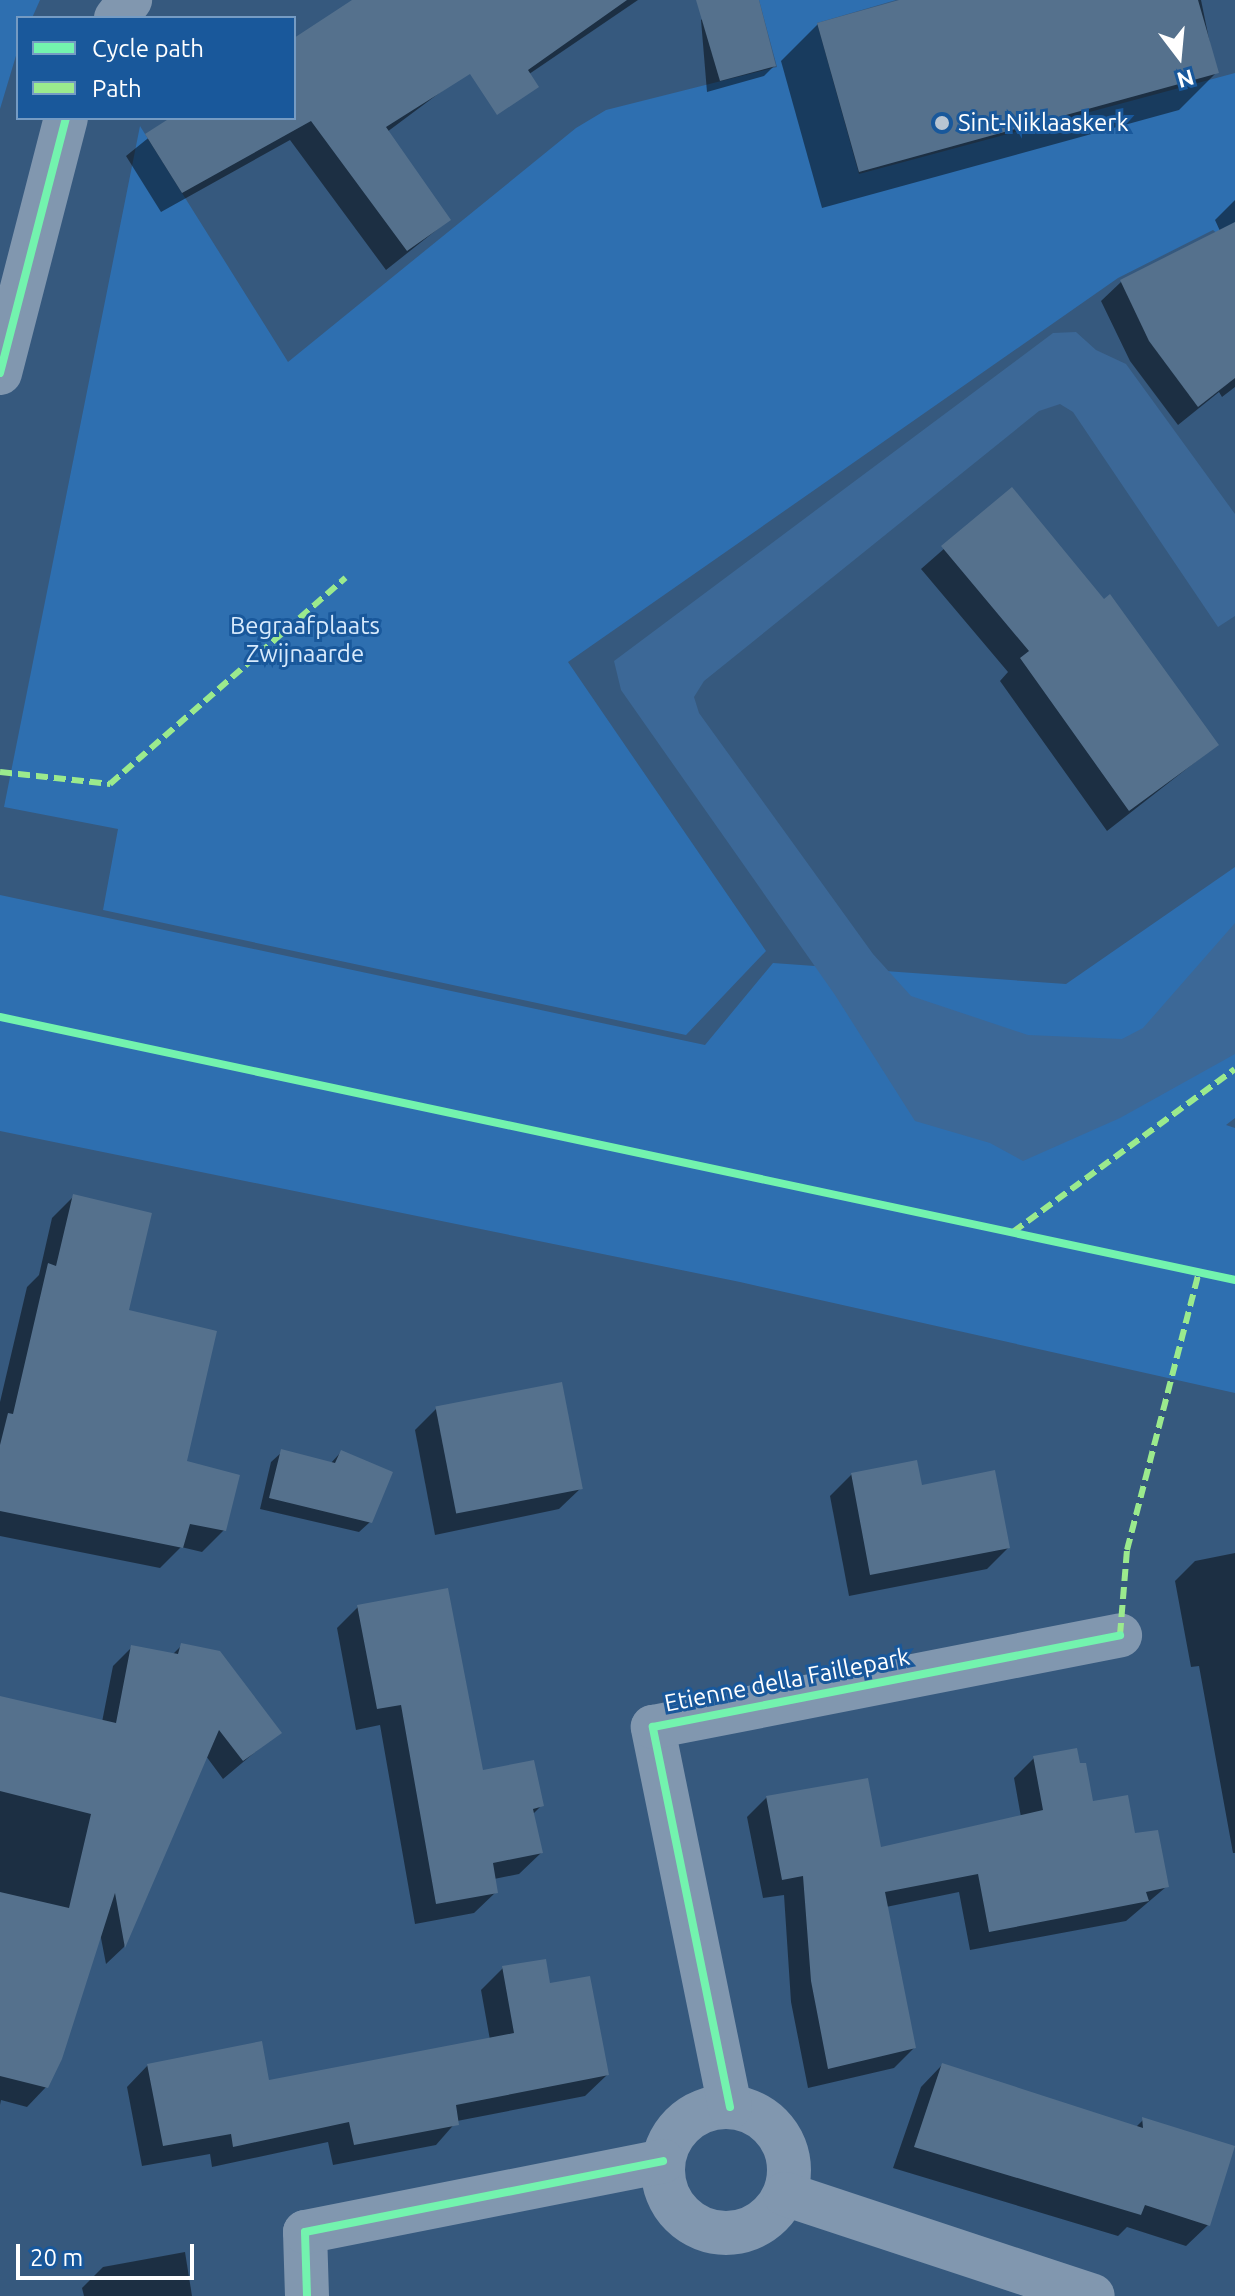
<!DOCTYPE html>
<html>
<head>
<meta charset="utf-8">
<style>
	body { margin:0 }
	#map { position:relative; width:1235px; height:2296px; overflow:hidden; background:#36597e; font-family:Ubuntu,sans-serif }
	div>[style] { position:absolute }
	.green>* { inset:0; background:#2e6fb0 }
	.water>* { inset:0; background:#3c6897 }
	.shadow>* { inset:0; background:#0007 }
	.building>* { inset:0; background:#55718d; transform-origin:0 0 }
	.street>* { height:44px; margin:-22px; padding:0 22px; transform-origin:22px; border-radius:22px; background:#8197af }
	.street>.ring { margin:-22px; padding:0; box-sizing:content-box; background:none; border:44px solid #8197af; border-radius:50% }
	.quiet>* { height:6px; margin-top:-3px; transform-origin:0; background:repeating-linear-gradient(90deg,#9bea8d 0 12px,transparent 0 18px) }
	.cycleway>* { height:8px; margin:-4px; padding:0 4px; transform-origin:4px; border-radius:4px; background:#73f3ae }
	.dots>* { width:22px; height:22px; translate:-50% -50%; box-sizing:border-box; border:4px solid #19589b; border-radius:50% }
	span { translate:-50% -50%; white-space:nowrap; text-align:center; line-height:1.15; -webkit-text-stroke:6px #19589b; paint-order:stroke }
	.poi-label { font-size:24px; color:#fff }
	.left { translate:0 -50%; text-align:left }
	.park-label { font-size:24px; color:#d7eafc }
	.street-label { font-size:24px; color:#fff }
	.legend { position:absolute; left:16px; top:16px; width:280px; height:104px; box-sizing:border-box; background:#19589b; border:2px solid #759bc3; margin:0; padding:10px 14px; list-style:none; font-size:24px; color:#fff }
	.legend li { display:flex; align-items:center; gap:16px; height:40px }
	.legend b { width:40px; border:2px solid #759bc3 }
	.north { position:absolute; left:1139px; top:16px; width:80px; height:80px; -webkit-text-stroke:6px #19589b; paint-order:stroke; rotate:164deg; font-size:22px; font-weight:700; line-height:32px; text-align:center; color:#fff }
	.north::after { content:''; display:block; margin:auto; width:28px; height:36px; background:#fff; clip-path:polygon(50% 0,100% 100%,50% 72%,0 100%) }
	.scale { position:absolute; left:16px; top:2244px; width:178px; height:36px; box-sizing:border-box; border:4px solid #fff; border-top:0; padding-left:10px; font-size:24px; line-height:28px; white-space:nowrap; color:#fff; -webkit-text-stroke:6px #19589b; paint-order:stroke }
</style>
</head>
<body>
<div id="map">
	<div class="green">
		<div style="clip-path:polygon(0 0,40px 0,32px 18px,18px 18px,18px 49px,0 109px)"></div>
		<div style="clip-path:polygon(759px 0,896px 0,817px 23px,859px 174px,1235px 73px,1235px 226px,1218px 234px,1213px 230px,1118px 278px,568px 662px,766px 951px,686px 1035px,103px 910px,118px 829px,4px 807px,140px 126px,288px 362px,576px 128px,606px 110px,777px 67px)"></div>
		<div style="clip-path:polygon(1235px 867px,1235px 1118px,1226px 1125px,1235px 1128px,1235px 1393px,740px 1282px,0 1131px,0 895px,705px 1045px,773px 963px,1066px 984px)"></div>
	</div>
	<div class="water">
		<div style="clip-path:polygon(1076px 332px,1096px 350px,1126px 364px,1235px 514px,1235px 616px,1218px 627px,1073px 412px,1060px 404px,1039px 411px,704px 681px,694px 697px,699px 713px,873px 954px,911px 996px,1028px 1035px,1122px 1039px,1143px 1028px,1235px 923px,1235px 1054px,1120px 1118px,1023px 1161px,990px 1143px,915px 1121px,835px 995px,621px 690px,614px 661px,1053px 333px)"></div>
	</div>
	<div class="shadow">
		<div style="clip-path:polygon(356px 0,384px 0,450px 85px,387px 132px,449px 220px,386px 270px,290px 140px,161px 212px,126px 156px,173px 118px,294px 118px,294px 40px)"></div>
		<div style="clip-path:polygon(455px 0,638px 0,513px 85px)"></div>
		<div style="clip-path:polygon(757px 0,774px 66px,764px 76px,707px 92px,701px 20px,712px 10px)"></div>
		<div style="clip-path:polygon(906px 0,1201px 0,1216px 73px,1179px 110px,822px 208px,781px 61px,818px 24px)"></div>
		<div style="clip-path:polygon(1235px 200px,1235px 387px,1222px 397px,1219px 392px,1178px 425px,1130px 361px,1101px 301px,1121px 282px,1220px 231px,1215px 220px)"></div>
		<div style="clip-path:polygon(1011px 490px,1217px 745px,1107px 831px,1000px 681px,1008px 672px,921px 569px)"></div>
		<div style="clip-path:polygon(74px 1196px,184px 1462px,224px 1530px,202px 1552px,181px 1547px,160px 1568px,0 1536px,0 1402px,27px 1287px,39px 1275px,52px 1218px)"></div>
		<div style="clip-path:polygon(436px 1409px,581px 1488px,559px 1509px,435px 1535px,415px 1430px)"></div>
		<div style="clip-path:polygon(282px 1452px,330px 1464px,341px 1452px,370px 1522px,359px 1532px,260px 1509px,271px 1462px)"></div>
		<div style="clip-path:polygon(852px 1474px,920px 1487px,1008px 1548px,987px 1569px,849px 1596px,830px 1496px)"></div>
		<div style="clip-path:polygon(1235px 1553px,1235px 1853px,1233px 1853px,1199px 1666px,1191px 1667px,1175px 1581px,1195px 1561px)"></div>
		<div style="clip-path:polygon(358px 1607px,481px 1772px,542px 1805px,532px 1815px,541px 1853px,519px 1874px,494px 1879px,496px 1892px,474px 1913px,415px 1924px,380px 1725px,356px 1730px,337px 1628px)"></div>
		<div style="clip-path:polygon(182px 1645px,279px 1732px,223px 1779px,206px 1756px,124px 1947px,106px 1964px,100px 1933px,46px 2087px,27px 2107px,1px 2100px,0 2105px,0 1698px,102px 1722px,113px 1666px,132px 1647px,172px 1655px)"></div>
		<div style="clip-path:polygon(1034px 1758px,1133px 1835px,1166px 1887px,1126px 1921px,970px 1950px,959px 1892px,886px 1907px,914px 2048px,894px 2068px,808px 2088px,791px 2002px,784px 1895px,763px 1898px,747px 1817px,767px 1797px,879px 1849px,1021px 1817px,1014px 1778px)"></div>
		<div style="clip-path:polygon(503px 1968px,607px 2075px,585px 2096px,457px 2121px,436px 2145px,333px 2165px,328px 2142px,212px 2167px,210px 2154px,142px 2166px,127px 2087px,148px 2065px,267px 2082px,490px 2040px,481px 1990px)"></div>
		<div style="clip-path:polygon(942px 2065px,1135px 2128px,1143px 2120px,1208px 2225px,1186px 2246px,1127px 2227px,1118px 2236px,893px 2168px,921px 2087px)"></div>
		<div style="clip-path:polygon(185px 2252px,192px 2296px,84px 2296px,82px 2288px,103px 2267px)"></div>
	</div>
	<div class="building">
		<div style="clip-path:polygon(352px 0,627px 0,528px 70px,539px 87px,497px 115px,470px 74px,386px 127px,451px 220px,407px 251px,311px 121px,182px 193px,145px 134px,170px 118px,294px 118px,294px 38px)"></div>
		<div style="clip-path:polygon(696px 0,759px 0,776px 66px,720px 81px)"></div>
		<div style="clip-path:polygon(899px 0,1198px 0,1219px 73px,859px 172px,817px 23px)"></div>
		<div style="clip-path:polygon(1235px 222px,1235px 378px,1198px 407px,1149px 341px,1120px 280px)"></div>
		<div style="clip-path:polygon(1012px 487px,1104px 599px,1110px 594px,1219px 745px,1129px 811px,1020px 658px,1029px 651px,941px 546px)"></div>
		<div style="clip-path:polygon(73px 1194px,152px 1213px,129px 1310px,217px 1331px,187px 1461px,240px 1475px,226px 1531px,190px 1524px,183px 1548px,0 1511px,0 1445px,8px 1413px,13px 1414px,48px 1263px,56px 1266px)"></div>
		<div style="left:562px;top:1382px;width:109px;height:129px;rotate:79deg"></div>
		<div style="clip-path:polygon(281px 1449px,335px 1463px,341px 1450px,393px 1472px,372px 1523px,269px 1498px)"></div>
		<div style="clip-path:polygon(917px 1460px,922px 1485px,995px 1470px,1010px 1548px,870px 1575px,851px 1473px)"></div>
		<div style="clip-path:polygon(448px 1588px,483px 1770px,534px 1760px,544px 1806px,533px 1809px,543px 1853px,493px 1863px,498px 1893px,436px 1904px,401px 1705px,377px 1709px,357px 1605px)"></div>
		<div style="clip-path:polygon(181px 1643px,220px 1651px,282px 1733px,243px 1761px,219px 1730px,125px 1948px,115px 1893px,62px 2059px,48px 2088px,0 2076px,0 1892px,69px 1908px,91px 1814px,0 1791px,0 1696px,116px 1723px,131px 1645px,178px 1654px)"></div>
		<div style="clip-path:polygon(1077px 1748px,1080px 1763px,1086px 1763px,1093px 1801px,1128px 1795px,1135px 1833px,1158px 1830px,1169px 1887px,1146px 1892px,1149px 1901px,989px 1932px,978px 1874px,885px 1892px,916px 2048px,828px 2069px,811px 1981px,803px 1876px,782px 1880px,766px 1796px,868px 1778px,881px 1847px,1043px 1810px,1033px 1756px)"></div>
		<div style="clip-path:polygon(546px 1959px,550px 1983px,590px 1976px,609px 2075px,456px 2105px,459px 2125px,354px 2145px,349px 2122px,233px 2147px,231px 2134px,163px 2146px,147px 2064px,262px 2041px,269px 2080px,514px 2033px,502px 1966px)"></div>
		<div style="clip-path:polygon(942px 2063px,1143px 2128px,1142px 2117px,1235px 2146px,1210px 2226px,1145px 2205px,1141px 2215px,914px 2147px)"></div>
	</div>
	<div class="street">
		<div style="left:116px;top:18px;width:23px;rotate:-52deg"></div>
		<div style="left:0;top:373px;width:263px;rotate:-75.5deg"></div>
		<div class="ring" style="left:663px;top:2107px;width:82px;height:82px"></div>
		<div style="left:730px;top:2107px;width:388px;rotate:-101.5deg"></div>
		<div style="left:653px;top:1727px;width:476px;rotate:-11.1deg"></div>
		<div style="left:785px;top:2194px;width:324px;rotate:18.3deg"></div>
		<div style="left:307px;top:2296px;width:64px;rotate:-91.8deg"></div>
		<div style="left:305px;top:2232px;width:365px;rotate:-11.2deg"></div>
	</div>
	<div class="quiet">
		<div style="left:0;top:772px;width:111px;rotate:6.2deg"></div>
		<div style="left:110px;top:784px;width:313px;rotate:-41.2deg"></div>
		<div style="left:1013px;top:1232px;width:275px;rotate:-36.3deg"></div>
		<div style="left:1120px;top:1635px;width:85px;rotate:-85.3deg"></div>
		<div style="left:1127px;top:1550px;width:287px;rotate:-75.5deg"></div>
	</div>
	<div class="cycleway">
		<div style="left:0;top:373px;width:263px;rotate:-75.5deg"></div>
		<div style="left:0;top:1017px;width:1263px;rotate:12.02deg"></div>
		<div style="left:730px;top:2107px;width:388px;rotate:-101.5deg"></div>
		<div style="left:653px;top:1727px;width:476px;rotate:-11.1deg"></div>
		<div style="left:307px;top:2296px;width:64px;rotate:-91.8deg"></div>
		<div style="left:305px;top:2232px;width:365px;rotate:-11.2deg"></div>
	</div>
	<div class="dots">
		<div style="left:942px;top:123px;background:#b9c5d2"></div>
	</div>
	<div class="poi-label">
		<span class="left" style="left:958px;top:123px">Sint-Niklaaskerk</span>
	</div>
	<div class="park-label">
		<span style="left:305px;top:640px">Begraafplaats<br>Zwijnaarde</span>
	</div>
	<div class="street-label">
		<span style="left:787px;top:1680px;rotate:-11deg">Etienne della Faillepark</span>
	</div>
	<ul class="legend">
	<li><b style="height:10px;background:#73f3ae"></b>Cycle path</li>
	<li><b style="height:10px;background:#9bea8d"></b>Path</li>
	</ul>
	<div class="north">N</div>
	<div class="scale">20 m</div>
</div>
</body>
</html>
